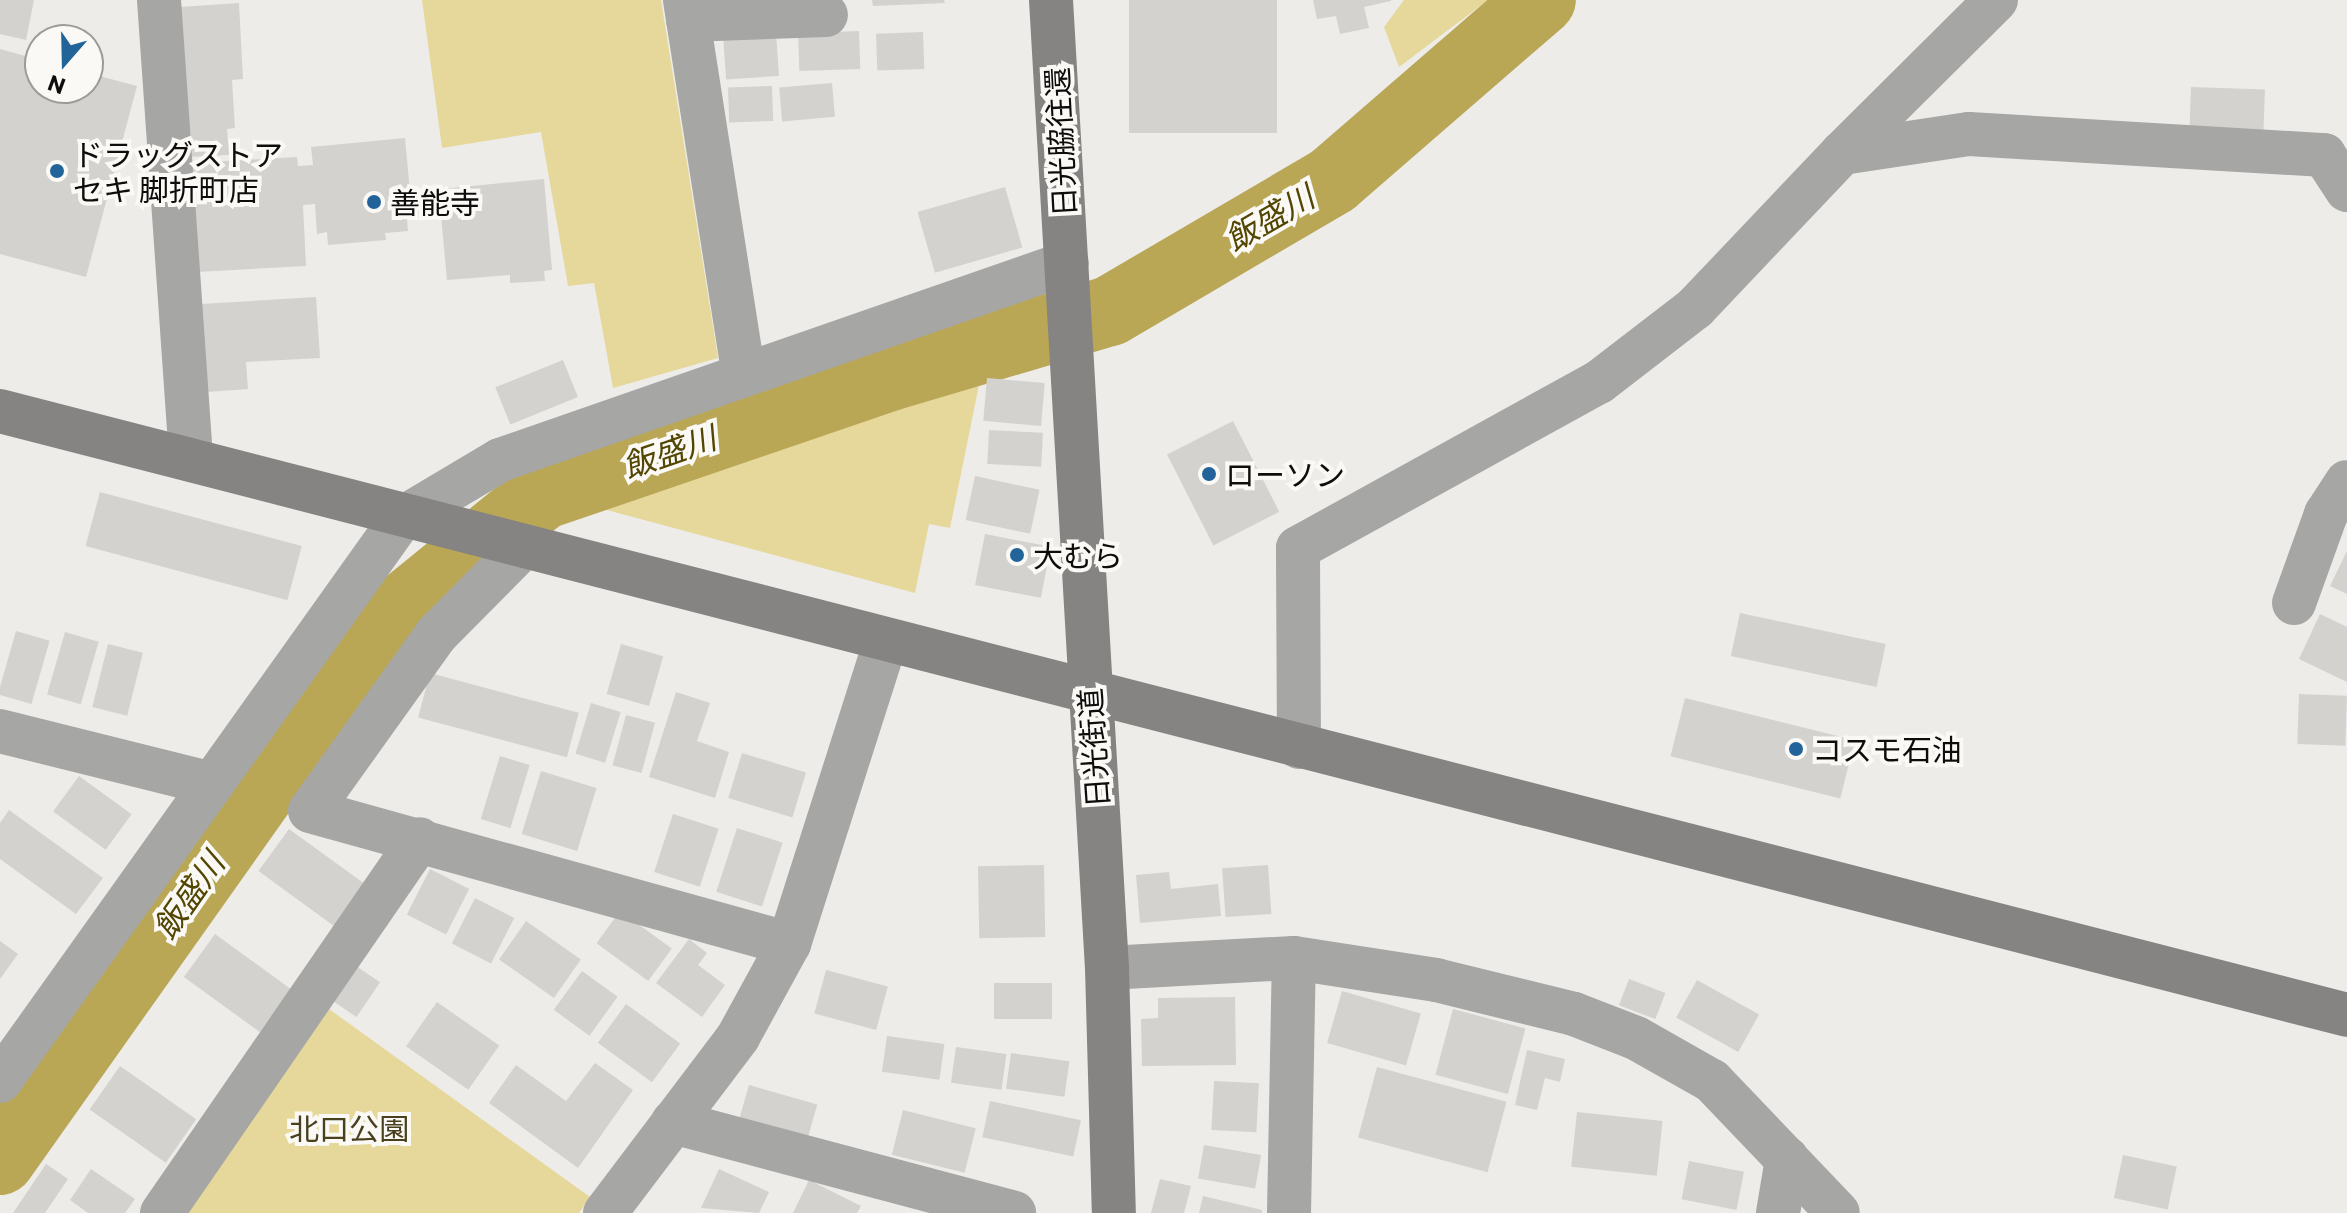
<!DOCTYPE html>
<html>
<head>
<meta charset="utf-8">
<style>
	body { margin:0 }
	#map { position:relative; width:2347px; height:1213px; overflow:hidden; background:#edece9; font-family:Commissioner,"Noto Sans JP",sans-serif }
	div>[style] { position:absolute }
	.green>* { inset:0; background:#e6d89b }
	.river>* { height:70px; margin:-35px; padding:0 35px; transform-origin:35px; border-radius:35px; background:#b9a756 }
	.building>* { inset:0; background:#d3d2cf; transform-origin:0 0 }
	.street>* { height:44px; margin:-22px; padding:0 22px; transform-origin:22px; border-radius:22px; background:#a6a6a5 }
	.secondary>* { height:44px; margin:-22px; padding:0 22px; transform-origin:22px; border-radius:22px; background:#858482 }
	.dots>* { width:22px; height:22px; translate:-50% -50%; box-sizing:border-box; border:4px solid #faf9f6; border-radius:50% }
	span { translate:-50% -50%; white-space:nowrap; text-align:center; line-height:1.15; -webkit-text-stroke:8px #faf9f6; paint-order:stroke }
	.street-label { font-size:30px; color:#0e0d0c }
	.poi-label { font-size:30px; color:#0e0d0c }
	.left { translate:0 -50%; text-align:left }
	.park-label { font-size:30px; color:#49411e }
	.water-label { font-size:32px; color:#534602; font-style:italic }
	.north { position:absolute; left:24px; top:24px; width:80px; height:80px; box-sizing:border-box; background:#faf9f6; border:2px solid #9c9b98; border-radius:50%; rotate:200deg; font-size:22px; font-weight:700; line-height:32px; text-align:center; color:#0e0d0c }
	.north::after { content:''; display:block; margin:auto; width:28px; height:36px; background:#226499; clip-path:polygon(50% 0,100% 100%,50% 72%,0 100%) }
</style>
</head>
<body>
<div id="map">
	<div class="green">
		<div style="clip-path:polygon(422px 0,661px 0,718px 358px,613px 388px,594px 283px,568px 286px,541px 132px,442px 148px)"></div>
		<div style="clip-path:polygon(1404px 0,1488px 0,1399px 67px,1384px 27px)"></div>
		<div style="clip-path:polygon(980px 380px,950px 528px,929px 524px,915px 593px,603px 509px)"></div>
		<div style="clip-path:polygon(329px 1009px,590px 1197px,579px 1213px,182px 1213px)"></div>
	</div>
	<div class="river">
		<div style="left:0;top:1160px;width:559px;rotate:-54.69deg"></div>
		<div style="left:323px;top:704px;width:131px;rotate:-49.6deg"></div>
		<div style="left:408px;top:604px;width:173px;rotate:-39.1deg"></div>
		<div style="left:542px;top:495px;width:368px;rotate:-18.9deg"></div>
		<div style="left:890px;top:376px;width:229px;rotate:-16.5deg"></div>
		<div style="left:1110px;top:311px;width:259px;rotate:-30.4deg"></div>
		<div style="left:1333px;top:180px;width:275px;rotate:-40.9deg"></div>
	</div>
	<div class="building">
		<div style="clip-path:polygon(0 0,34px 0,26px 40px,0 34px)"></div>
		<div style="clip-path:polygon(872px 0,944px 0,945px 3px,873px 6px)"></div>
		<div style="left:1129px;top:0;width:148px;height:133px"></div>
		<div style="clip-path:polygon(1313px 0,1391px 0,1391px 1px,1364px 7px,1369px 28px,1340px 34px,1336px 16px,1317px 19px)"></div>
		<div style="clip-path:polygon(239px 3px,243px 79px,232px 80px,235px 128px,227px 129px,229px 155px,187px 157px,179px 7px)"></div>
		<div style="left:859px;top:31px;width:38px;height:61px;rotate:88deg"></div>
		<div style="left:923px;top:32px;width:37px;height:47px;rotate:88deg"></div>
		<div style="left:776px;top:33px;width:43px;height:53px;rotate:86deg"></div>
		<div style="clip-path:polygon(0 49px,40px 60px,40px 88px,88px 88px,88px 73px,137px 86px,86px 277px,0 254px)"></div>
		<div style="left:832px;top:83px;width:34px;height:53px;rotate:85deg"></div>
		<div style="left:772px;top:86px;width:35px;height:44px;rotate:88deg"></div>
		<div style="left:2191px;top:87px;width:74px;height:46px;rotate:2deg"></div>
		<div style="clip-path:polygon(405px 138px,410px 192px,544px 179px,552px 270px,544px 271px,545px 281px,510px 283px,510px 275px,447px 280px,441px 216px,407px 219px,408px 231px,385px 233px,386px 240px,328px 245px,327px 232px,317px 234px,315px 204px,303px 205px,306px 266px,197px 272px,190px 163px,297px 157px,298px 166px,313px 165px,311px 147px)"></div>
		<div style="left:1005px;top:187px;width:63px;height:91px;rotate:74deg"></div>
		<div style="clip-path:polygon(316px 297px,320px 358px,246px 362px,248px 389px,207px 392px,201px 304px)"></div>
		<div style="left:563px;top:360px;width:40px;height:73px;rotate:68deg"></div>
		<div style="left:987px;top:378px;width:58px;height:43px;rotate:5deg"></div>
		<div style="left:1233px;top:421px;width:102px;height:74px;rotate:63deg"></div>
		<div style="left:989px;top:430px;width:54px;height:34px;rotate:3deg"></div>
		<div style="left:975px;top:476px;width:66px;height:45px;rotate:12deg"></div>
		<div style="left:100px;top:492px;width:209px;height:56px;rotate:15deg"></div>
		<div style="left:985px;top:534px;width:67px;height:52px;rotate:11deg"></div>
		<div style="clip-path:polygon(2347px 551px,2347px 594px,2330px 586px)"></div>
		<div style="left:1740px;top:613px;width:149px;height:44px;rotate:12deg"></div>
		<div style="clip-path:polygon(2320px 614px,2347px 627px,2347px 682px,2299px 659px)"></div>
		<div style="left:16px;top:631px;width:35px;height:66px;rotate:16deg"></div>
		<div style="left:65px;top:632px;width:35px;height:65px;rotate:16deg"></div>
		<div style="left:108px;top:644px;width:36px;height:65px;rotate:14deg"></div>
		<div style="left:621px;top:644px;width:44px;height:52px;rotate:16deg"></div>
		<div style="left:430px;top:673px;width:154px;height:46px;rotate:15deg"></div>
		<div style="clip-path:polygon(676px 692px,710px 703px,697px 741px,729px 752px,715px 798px,649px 777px)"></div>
		<div style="left:2299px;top:694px;width:48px;height:50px;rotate:2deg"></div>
		<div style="left:1685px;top:698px;width:175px;height:60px;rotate:14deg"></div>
		<div style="left:591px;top:703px;width:31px;height:53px;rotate:17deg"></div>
		<div style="left:626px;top:715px;width:30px;height:52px;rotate:15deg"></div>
		<div style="left:742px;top:753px;width:67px;height:47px;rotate:17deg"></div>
		<div style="left:500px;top:756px;width:31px;height:66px;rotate:17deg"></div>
		<div style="left:541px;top:771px;width:58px;height:66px;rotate:17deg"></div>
		<div style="left:79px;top:776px;width:65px;height:44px;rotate:36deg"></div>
		<div style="clip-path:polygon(9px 810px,103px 878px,76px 914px,0 859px,0 823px)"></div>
		<div style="left:673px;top:814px;width:48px;height:61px;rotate:18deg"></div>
		<div style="left:737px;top:828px;width:48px;height:67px;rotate:18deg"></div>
		<div style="left:289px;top:829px;width:95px;height:52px;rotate:36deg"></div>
		<div style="left:1044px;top:865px;width:72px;height:66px;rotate:89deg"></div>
		<div style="left:1268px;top:865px;width:49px;height:46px;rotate:86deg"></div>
		<div style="left:430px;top:869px;width:44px;height:51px;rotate:27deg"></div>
		<div style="clip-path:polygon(1169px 872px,1171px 889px,1218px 884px,1221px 916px,1140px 923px,1136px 875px)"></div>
		<div style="left:475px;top:898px;width:44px;height:51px;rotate:27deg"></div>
		<div style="left:620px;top:911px;width:64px;height:40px;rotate:36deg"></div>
		<div style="left:526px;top:921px;width:67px;height:47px;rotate:35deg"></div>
		<div style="left:215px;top:934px;width:94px;height:53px;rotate:36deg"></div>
		<div style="clip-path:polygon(689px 939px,707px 953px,698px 965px,725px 985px,702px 1017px,656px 983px)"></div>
		<div style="clip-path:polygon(0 941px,18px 954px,0 979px)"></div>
		<div style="left:356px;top:966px;width:29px;height:42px;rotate:34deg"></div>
		<div style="left:826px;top:970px;width:64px;height:45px;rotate:15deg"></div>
		<div style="left:582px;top:971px;width:44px;height:48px;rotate:36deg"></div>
		<div style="left:1629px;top:979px;width:39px;height:28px;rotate:21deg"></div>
		<div style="left:1697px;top:980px;width:71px;height:43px;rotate:29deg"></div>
		<div style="left:994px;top:983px;width:58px;height:36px"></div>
		<div style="left:1342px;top:991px;width:82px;height:54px;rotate:16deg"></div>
		<div style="clip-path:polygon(1235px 997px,1236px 1065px,1142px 1066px,1141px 1019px,1158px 1018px,1158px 998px)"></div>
		<div style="left:437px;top:1002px;width:76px;height:54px;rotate:35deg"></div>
		<div style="left:626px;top:1004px;width:67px;height:48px;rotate:36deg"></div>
		<div style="left:1453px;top:1009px;width:75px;height:68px;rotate:15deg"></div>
		<div style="left:887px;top:1036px;width:58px;height:36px;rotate:8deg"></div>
		<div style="left:956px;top:1047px;width:51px;height:36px;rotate:8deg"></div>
		<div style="clip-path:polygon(1527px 1050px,1565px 1059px,1560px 1082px,1545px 1078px,1537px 1110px,1515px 1105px)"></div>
		<div style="left:1011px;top:1053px;width:59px;height:36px;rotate:8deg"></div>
		<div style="clip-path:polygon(595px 1063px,633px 1090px,578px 1168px,489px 1103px,516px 1065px,566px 1101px)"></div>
		<div style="left:120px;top:1066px;width:93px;height:53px;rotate:35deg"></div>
		<div style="left:1377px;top:1067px;width:134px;height:73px;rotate:15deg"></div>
		<div style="left:1214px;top:1081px;width:45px;height:49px;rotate:3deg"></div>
		<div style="left:749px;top:1085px;width:71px;height:37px;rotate:16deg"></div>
		<div style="left:990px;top:1101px;width:93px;height:37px;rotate:12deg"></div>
		<div style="left:903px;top:1110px;width:75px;height:46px;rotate:14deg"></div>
		<div style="left:1577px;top:1112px;width:86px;height:55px;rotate:6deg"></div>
		<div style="left:1204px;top:1145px;width:58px;height:34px;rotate:10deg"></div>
		<div style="left:2123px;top:1155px;width:55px;height:44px;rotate:12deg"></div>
		<div style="left:1689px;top:1161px;width:56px;height:39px;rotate:11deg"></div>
		<div style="clip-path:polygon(46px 1164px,68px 1179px,45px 1213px,13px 1213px)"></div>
		<div style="clip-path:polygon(91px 1169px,135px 1199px,125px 1213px,88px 1213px,70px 1200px)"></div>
		<div style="clip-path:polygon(719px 1169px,769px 1192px,759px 1213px,701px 1208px)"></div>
		<div style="clip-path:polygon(1160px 1179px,1191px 1186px,1184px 1213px,1151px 1213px)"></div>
		<div style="clip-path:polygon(809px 1180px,861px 1206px,857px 1213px,793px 1213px)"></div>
		<div style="clip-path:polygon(1203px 1196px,1262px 1210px,1262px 1213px,1199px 1213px)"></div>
	</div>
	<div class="street">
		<div style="left:159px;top:0;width:461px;rotate:86deg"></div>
		<div style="left:685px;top:0;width:376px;rotate:81.1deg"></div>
		<div style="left:688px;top:20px;width:138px;rotate:-2.1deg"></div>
		<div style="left:1842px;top:153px;width:217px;rotate:-44.8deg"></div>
		<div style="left:520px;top:550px;width:120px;rotate:134.7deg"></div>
		<div style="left:436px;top:635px;width:216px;rotate:125.6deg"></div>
		<div style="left:310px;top:811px;width:497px;rotate:15.5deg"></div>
		<div style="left:2294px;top:603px;width:95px;rotate:-70.2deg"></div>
		<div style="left:2326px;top:514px;width:38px;rotate:-57deg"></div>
		<div style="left:0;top:731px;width:214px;rotate:14deg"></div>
		<div style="left:1299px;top:747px;width:199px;rotate:-90.3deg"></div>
		<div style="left:1298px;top:548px;width:344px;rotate:-28.9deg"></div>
		<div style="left:1599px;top:382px;width:121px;rotate:-37.6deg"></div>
		<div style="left:1695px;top:308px;width:214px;rotate:-46.5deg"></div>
		<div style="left:1842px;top:153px;width:128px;rotate:-8.5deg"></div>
		<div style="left:1969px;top:134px;width:356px;rotate:3.4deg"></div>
		<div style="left:2324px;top:155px;width:42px;rotate:56.7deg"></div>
		<div style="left:1107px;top:968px;width:187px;rotate:-3.1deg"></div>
		<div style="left:1294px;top:958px;width:144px;rotate:8.8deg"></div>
		<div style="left:1436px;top:980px;width:142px;rotate:13.8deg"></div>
		<div style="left:1574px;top:1014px;width:66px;rotate:21.2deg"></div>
		<div style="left:1636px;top:1038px;width:87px;rotate:29.5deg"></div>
		<div style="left:1712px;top:1081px;width:182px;rotate:46.3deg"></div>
		<div style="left:0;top:1081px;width:690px;rotate:-54.49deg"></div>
		<div style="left:401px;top:519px;width:115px;rotate:-30.8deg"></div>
		<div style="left:500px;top:460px;width:600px;rotate:-19.16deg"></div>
		<div style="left:673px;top:1122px;width:353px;rotate:14.9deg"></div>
		<div style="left:162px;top:1213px;width:454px;rotate:-55.4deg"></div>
		<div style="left:605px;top:1213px;width:221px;rotate:-52.9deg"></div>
		<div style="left:738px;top:1037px;width:106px;rotate:-61.3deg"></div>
		<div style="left:789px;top:944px;width:316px;rotate:-72.3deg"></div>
		<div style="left:1289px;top:1213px;width:255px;rotate:-88.9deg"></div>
		<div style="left:1778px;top:1213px;width:55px;rotate:-80.5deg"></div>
	</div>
	<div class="secondary">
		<div style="left:1051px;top:0;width:970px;rotate:86.69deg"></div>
		<div style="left:1107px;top:968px;width:245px;rotate:88.4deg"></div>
		<div style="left:0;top:411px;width:2423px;rotate:14.43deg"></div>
	</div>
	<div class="dots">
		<div style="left:57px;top:171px;background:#226499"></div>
		<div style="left:374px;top:202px;background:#226499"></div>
		<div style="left:1209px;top:474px;background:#226499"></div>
		<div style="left:1017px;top:555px;background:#226499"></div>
		<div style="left:1796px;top:749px;background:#226499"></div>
	</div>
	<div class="street-label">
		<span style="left:1060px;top:142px;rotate:-93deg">日光脇往還</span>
		<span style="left:1093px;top:748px;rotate:-94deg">日光街道</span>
	</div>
	<div class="poi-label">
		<span class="left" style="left:73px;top:171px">ドラッグストア<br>セキ 脚折町店</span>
		<span class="left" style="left:390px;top:202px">善能寺</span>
		<span class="left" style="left:1225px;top:474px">ローソン</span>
		<span class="left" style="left:1033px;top:555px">大むら</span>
		<span class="left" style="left:1812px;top:749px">コスモ石油</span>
	</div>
	<div class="park-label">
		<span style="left:349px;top:1128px">北口公園</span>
	</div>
	<div class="water-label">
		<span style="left:1269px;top:217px;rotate:-30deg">飯盛川</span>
		<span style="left:669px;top:451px;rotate:-19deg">飯盛川</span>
		<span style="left:188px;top:895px;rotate:-55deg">飯盛川</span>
	</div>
	<div class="north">N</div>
</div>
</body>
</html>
